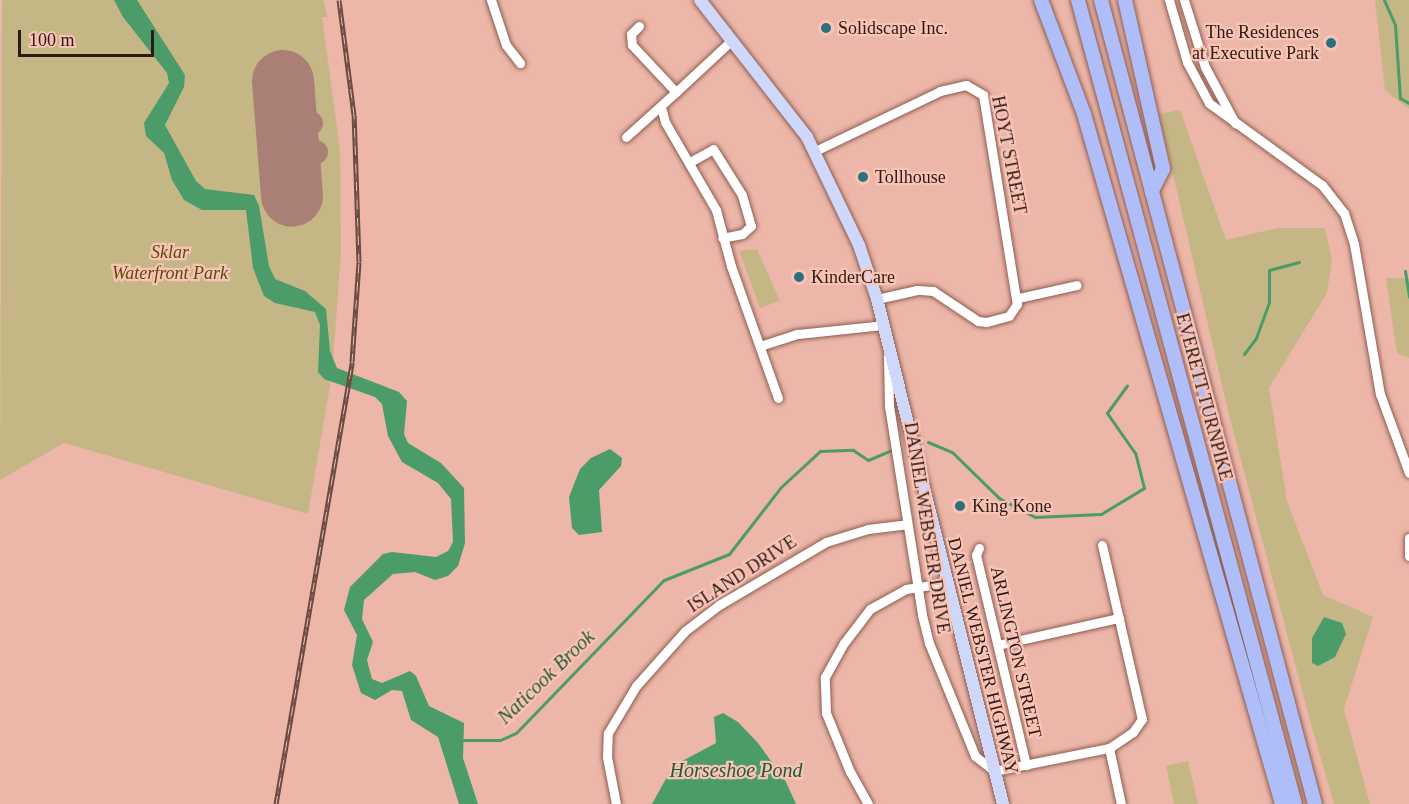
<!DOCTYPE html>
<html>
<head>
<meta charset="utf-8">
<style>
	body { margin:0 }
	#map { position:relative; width:1409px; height:804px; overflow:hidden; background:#ecb6a9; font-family:"Times New Roman",serif }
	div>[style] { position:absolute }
	.green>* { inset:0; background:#c5b785 }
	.water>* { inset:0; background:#4c9c6a }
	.stream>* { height:3px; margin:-1.5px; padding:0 1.5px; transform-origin:1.5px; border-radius:1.5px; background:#4c9c6a }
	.taxiway>* { height:24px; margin:-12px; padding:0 12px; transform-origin:12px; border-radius:12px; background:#aa8076 }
	.runway>* { height:62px; margin:-31px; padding:0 31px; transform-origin:31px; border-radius:31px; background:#aa8076 }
	.roads { filter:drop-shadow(0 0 2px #8d5e52) drop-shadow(0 0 2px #8d5e52) }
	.minor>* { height:9px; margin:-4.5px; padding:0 4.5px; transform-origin:4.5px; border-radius:4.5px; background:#fff }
	.major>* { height:12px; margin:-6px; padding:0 6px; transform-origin:6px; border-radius:6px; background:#cfd7fb }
	.highway>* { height:14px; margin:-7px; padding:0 7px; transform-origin:7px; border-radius:7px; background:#afbdf8 }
	.rail>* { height:5px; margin-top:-2.5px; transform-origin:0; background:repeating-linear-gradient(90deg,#f9c3b6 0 9px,#694b43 0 18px); box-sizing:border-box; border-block:2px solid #694b43 }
	.dots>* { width:16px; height:16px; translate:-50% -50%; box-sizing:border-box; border:3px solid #f9c3b6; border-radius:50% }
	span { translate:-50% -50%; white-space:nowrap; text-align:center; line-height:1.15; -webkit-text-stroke:4.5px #f9c3b6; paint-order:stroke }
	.poi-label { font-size:18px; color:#2d1a15 }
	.left { translate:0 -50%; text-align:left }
	.right { translate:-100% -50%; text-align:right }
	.street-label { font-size:18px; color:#2d1a15 }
	.park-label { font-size:18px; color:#5c4c05; font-style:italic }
	.water-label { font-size:20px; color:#205a38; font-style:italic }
	.scale { position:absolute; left:18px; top:30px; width:136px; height:27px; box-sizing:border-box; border:3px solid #2d1a15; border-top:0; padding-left:8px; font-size:18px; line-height:21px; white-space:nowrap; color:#2d1a15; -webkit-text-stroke:4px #f9c3b6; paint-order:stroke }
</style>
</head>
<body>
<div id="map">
	<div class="green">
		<div style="clip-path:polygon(2px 0,324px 0,327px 17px,322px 17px,340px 150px,341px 252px,332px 374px,308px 514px,64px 443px,0 480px)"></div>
		<div style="clip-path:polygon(1375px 0,1409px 0,1409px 109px,1385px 90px)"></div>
		<div style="clip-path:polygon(1180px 110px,1226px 240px,1277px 228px,1325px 228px,1332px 260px,1327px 293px,1269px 388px,1287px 501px,1323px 595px,1373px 617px,1344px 709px,1370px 804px,1334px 804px,1310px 721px,1228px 411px,1159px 114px)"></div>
		<div style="clip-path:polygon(757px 249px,780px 301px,760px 308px,739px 251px)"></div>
		<div style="clip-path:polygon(1386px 278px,1409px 278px,1409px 358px,1397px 353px)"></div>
		<div style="clip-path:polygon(1188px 761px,1198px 804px,1174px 804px,1166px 766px)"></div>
	</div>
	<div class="water">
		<div style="clip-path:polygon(114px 0,137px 0,185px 75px,184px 87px,165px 125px,196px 181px,205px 189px,254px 195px,259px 206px,269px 266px,275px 279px,305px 291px,326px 309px,330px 351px,337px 368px,399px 392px,407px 401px,404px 434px,408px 443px,441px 463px,464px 488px,465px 543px,458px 566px,448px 576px,435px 580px,415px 572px,393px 574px,364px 600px,362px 619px,373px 642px,367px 660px,372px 679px,382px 683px,410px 671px,416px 676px,429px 706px,464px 723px,463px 758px,478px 804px,459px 804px,438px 737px,411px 720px,402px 691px,392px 690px,375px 700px,361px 693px,352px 665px,357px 635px,344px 610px,350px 587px,383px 554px,392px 552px,436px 557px,448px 551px,453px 542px,451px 499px,438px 483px,402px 462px,388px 436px,382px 404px,375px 397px,324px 379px,318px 372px,320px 325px,315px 312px,275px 303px,264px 296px,253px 268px,246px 210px,202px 210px,184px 200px,172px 180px,164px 153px,146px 136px,144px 123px,169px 83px,167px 73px,123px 17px)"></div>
		<div style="clip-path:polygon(610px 449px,622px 458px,621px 466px,599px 490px,602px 532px,579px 535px,572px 528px,569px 497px,580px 469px,591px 458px)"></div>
		<div style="clip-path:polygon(1324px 617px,1342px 623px,1346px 634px,1335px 657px,1318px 666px,1312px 663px,1312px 638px)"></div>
		<div style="clip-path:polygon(723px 713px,738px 722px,758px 743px,786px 782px,796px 804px,652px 804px,673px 766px,716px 743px,714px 717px)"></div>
	</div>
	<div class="stream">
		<div style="left:1384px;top:0;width:27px;rotate:66deg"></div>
		<div style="left:1395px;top:25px;width:73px;rotate:86.1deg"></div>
		<div style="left:1400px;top:98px;width:10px;rotate:29deg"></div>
		<div style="left:1405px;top:271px;width:26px;rotate:81deg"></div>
		<div style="left:1244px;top:354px;width:20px;rotate:-53deg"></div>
		<div style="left:1256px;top:338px;width:38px;rotate:-70deg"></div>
		<div style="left:1269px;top:302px;width:32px;rotate:-90deg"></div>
		<div style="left:1269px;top:270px;width:31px;rotate:-15deg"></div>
		<div style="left:928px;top:442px;width:26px;rotate:23deg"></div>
		<div style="left:952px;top:452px;width:66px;rotate:44.4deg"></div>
		<div style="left:999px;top:498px;width:41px;rotate:27.8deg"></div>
		<div style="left:1035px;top:517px;width:66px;rotate:-2.6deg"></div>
		<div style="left:1101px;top:514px;width:50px;rotate:-31.2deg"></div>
		<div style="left:1144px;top:488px;width:36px;rotate:-104deg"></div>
		<div style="left:1135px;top:453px;width:49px;rotate:-125deg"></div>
		<div style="left:1107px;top:413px;width:34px;rotate:-54deg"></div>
		<div style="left:462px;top:740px;width:38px"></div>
		<div style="left:500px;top:740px;width:17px;rotate:-24deg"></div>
		<div style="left:516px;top:733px;width:213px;rotate:-46deg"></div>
		<div style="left:664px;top:580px;width:70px;rotate:-21.8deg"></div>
		<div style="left:729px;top:554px;width:85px;rotate:-52.2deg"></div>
		<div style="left:781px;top:487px;width:53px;rotate:-42.7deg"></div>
		<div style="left:820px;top:451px;width:33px;rotate:-2deg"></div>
		<div style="left:853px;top:450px;width:18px;rotate:34deg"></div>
		<div style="left:868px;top:460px;width:26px;rotate:-23deg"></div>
	</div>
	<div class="taxiway">
		<div style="left:287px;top:124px;width:24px;rotate:-2deg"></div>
		<div style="left:289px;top:154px;width:27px;rotate:-4deg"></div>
	</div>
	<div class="runway">
		<div style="left:283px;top:81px;width:115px;rotate:85.5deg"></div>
	</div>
	<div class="roads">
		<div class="minor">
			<div style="left:491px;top:0;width:47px;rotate:71.6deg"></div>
			<div style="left:506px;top:45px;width:23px;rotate:52deg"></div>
			<div style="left:1169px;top:0;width:65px;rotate:73.8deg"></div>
			<div style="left:1187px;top:62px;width:47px;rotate:61.8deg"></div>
			<div style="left:1209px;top:103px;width:140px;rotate:36deg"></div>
			<div style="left:1322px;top:185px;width:36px;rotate:52deg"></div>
			<div style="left:1344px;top:213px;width:33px;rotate:72deg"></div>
			<div style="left:1354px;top:244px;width:152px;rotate:80.2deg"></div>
			<div style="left:1380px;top:394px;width:84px;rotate:69.8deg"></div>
			<div style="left:1184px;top:0;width:70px;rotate:72.6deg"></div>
			<div style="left:1205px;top:67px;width:64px;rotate:61.8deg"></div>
			<div style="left:639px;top:26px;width:11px;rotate:135deg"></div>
			<div style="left:631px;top:34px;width:11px;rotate:85deg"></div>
			<div style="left:632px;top:45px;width:64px;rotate:46.9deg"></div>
			<div style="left:676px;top:92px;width:76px;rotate:-42.9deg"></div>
			<div style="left:661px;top:107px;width:16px;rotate:75deg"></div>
			<div style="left:665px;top:122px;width:102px;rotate:59.9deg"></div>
			<div style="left:716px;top:210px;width:58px;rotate:75deg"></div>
			<div style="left:731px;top:266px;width:140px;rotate:70.4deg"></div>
			<div style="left:626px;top:137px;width:67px;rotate:-42deg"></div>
			<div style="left:815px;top:151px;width:139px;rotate:-25.6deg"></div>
			<div style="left:940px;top:91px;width:27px;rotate:-13deg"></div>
			<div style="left:966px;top:85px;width:20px;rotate:30deg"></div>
			<div style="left:983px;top:95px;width:212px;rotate:80.8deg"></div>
			<div style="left:1017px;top:304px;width:14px;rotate:124deg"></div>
			<div style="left:1009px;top:316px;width:24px;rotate:165deg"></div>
			<div style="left:986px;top:322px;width:8px;rotate:-173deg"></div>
			<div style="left:978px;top:321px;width:54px;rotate:-146.3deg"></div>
			<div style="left:933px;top:291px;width:16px;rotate:-176deg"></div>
			<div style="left:917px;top:290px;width:41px;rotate:167.3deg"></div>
			<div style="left:690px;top:162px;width:26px;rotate:-29deg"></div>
			<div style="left:713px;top:149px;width:54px;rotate:57.8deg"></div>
			<div style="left:742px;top:195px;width:32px;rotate:74deg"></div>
			<div style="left:751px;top:226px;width:12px;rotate:138deg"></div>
			<div style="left:742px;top:234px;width:20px;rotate:169deg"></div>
			<div style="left:1019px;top:298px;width:59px;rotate:-12.6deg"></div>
			<div style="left:760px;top:346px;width:40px;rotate:-18deg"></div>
			<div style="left:798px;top:334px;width:85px;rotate:-6deg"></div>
			<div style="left:888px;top:356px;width:50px;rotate:88.9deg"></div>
			<div style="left:889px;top:406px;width:212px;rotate:81deg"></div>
			<div style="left:922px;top:615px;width:29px;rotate:76deg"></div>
			<div style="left:929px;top:643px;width:122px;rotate:67.8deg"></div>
			<div style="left:975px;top:756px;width:24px;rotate:38deg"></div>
			<div style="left:994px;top:771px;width:117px;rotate:-11.3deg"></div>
			<div style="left:1409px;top:538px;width:18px;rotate:90deg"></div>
			<div style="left:1102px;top:545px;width:179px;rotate:77.1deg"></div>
			<div style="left:1142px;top:719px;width:16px;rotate:125deg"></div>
			<div style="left:1133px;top:732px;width:29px;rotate:146deg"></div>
			<div style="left:1109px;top:748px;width:57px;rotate:77.9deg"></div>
			<div style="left:979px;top:548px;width:8px;rotate:113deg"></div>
			<div style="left:976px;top:555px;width:216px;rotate:76.6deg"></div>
			<div style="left:998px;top:645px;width:124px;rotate:-12.6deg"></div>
			<div style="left:616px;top:804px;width:48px;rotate:-100.8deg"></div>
			<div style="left:607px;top:757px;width:24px;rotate:-88deg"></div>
			<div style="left:608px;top:733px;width:55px;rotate:-59.2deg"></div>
			<div style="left:636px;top:686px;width:74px;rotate:-48.3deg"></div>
			<div style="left:685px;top:631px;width:43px;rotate:-37.4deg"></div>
			<div style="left:719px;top:605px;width:124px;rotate:-30.5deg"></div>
			<div style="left:826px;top:542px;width:44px;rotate:-17.2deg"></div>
			<div style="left:868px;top:529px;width:39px;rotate:-7deg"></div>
			<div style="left:868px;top:804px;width:37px;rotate:-119deg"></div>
			<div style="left:850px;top:772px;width:64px;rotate:-112.1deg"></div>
			<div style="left:826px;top:713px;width:36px;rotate:-92deg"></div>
			<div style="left:825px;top:677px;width:39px;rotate:-61deg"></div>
			<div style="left:844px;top:643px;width:43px;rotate:-52.6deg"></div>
			<div style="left:870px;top:609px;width:41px;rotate:-29.1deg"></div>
			<div style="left:906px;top:589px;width:39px;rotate:-9deg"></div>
		</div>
		<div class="major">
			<div style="left:700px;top:0;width:174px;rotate:52deg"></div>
			<div style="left:807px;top:137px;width:120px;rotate:64.3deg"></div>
			<div style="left:859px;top:245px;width:57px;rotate:71.6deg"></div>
			<div style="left:877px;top:299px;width:520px;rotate:75.99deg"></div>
		</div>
		<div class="highway">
			<div style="left:1041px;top:0;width:122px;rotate:69.3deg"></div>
			<div style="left:1084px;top:114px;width:718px;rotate:73.99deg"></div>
			<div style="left:1078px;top:0;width:833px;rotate:74.9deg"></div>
			<div style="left:1101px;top:0;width:832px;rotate:75.1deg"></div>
			<div style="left:1125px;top:0;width:173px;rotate:77.3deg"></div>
			<div style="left:1163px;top:169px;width:25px;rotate:117deg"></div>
		</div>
	</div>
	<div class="rail">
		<div style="left:276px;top:804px;width:448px;rotate:-80.2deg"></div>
		<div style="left:352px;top:362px;width:100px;rotate:-86deg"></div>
		<div style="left:359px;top:262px;width:147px;rotate:-91.9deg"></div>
		<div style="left:354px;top:115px;width:116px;rotate:-97.4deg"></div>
	</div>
	<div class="dots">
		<div style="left:826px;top:28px;background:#2b707f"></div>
		<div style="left:1331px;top:43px;background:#2b707f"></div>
		<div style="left:863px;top:177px;background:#2b707f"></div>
		<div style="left:799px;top:277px;background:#2b707f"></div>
		<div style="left:960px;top:506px;background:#2b707f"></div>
	</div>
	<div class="poi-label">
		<span class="left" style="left:838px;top:28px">Solidscape Inc.</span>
		<span class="right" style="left:1319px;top:43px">The Residences<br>at Executive Park</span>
		<span class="left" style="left:875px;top:177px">Tollhouse</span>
		<span class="left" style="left:811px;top:277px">KinderCare</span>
		<span class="left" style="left:972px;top:506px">King Kone</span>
	</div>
	<div class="street-label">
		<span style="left:1009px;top:155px;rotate:79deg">HOYT STREET</span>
		<span style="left:1204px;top:397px;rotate:75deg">EVERETT TURNPIKE</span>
		<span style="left:927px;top:528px;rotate:81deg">DANIEL WEBSTER DRIVE</span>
		<span style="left:742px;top:574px;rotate:-33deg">ISLAND DRIVE</span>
		<span style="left:1016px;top:652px;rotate:77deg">ARLINGTON STREET</span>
		<span style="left:983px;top:656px;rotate:76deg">DANIEL WEBSTER HIGHWAY</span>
	</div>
	<div class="park-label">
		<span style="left:170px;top:263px">Sklar<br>Waterfront Park</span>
	</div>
	<div class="water-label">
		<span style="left:546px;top:677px;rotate:-44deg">Naticook Brook</span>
		<span style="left:736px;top:770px">Horseshoe Pond</span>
	</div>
	<div class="scale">100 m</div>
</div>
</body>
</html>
